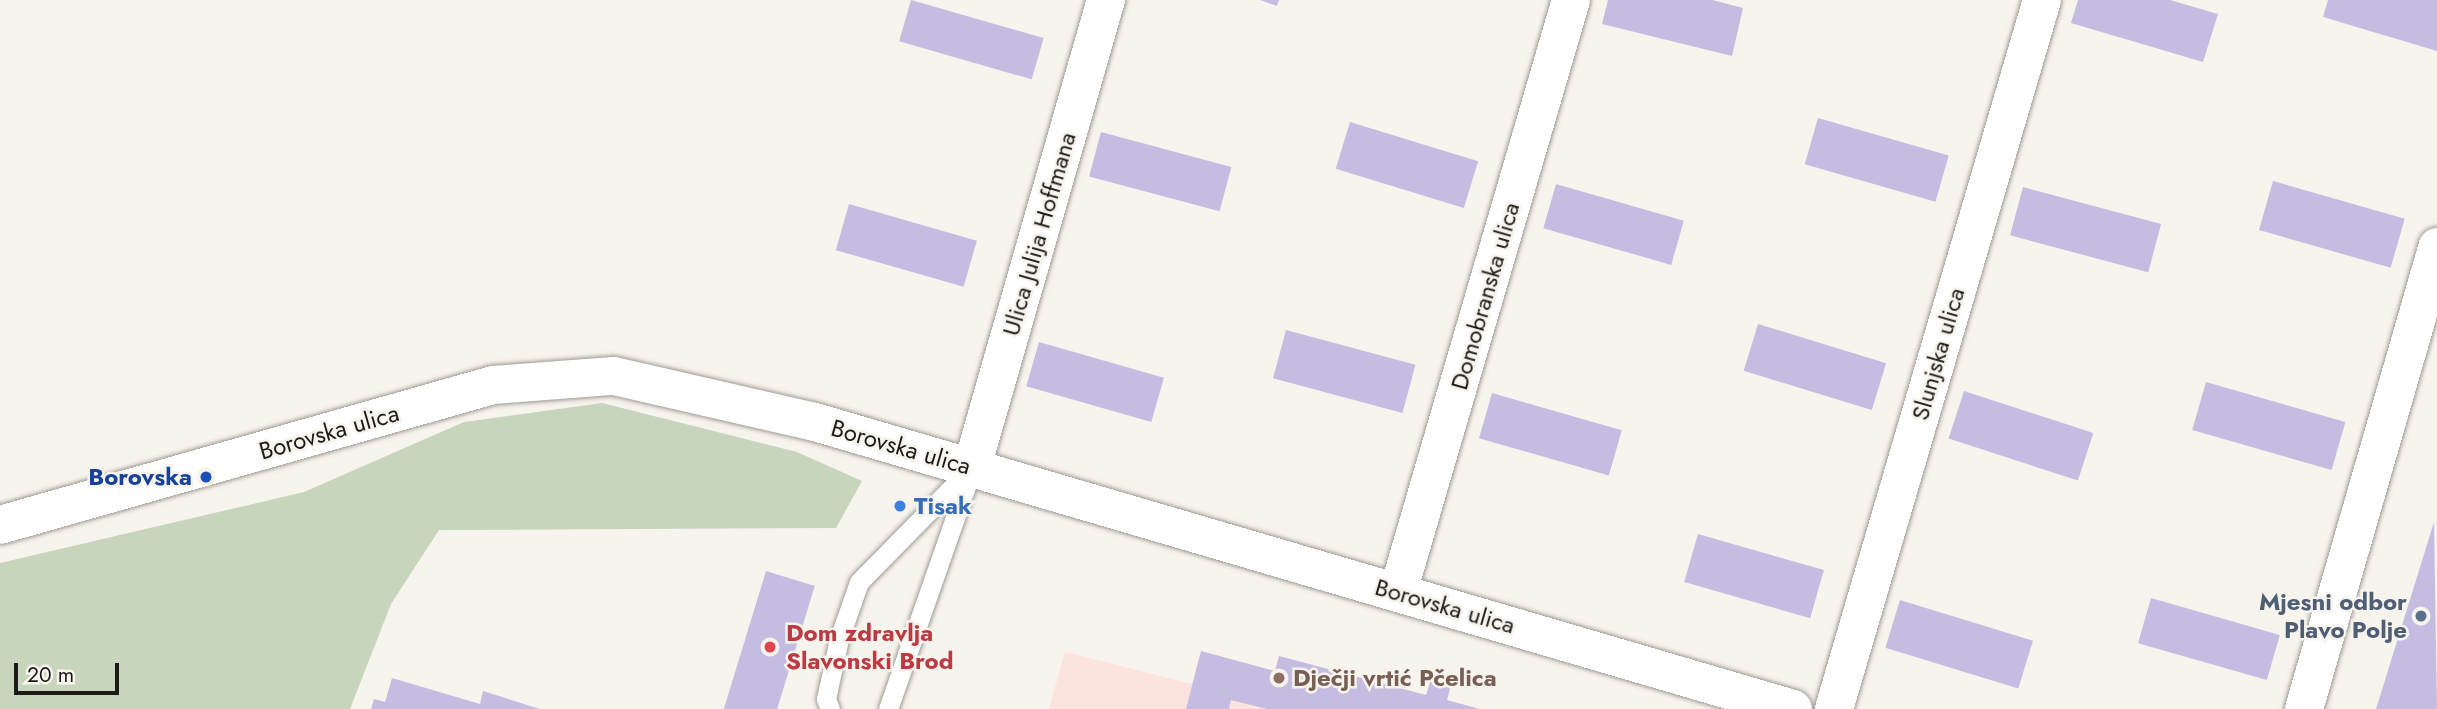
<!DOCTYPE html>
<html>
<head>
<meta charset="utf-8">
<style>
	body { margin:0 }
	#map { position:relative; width:2437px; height:709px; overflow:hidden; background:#f7f3ed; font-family:Jost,sans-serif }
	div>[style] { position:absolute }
	.education>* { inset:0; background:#fde3dd }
	.green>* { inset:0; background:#c7d5bc }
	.building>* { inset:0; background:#c5bde1; transform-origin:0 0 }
	.roads { filter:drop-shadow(0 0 2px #9f9a95) drop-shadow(0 0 2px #9f9a95) }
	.service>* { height:19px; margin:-9.5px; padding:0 9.5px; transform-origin:9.5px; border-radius:9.5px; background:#fff }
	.minor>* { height:38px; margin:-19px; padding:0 19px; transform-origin:19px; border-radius:19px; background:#fff }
	.dots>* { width:19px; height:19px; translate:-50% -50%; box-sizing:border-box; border:4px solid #f7f3ed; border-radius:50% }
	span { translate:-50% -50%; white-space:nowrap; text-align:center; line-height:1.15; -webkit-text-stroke:5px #f7f3ed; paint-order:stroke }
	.street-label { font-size:24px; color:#1d1b19 }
	.transit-label { font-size:24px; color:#164399; font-weight:700 }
	.right { translate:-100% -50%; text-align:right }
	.shop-label { font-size:24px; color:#366cbe; font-weight:700 }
	.left { translate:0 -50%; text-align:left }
	.service-label { font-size:24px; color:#4e5e75; font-weight:700 }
	.health-label { font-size:24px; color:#be3a42; font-weight:700 }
	.education-label { font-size:24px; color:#785e54; font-weight:700 }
	.scale { position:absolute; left:14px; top:663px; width:105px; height:32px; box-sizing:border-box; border:4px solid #1d1b19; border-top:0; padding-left:9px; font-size:21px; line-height:24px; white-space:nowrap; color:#1d1b19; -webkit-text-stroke:5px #f7f3ed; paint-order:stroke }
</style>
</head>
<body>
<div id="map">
	<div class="education">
		<div style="clip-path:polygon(1201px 651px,1274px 671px,1279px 656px,1426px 695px,1432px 676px,1451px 681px,1447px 700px,1482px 709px,1049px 709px,1065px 652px,1192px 684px)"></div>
	</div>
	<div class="green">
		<div style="clip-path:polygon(602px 403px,797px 452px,862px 481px,836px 528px,439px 530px,391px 604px,350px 709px,0 709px,0 563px,304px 492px,464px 422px)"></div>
	</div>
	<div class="building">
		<div style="left:911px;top:0;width:138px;height:43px;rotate:16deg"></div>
		<div style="clip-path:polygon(1260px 0,1279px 0,1277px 6px)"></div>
		<div style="clip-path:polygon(1608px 0,1712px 0,1743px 8px,1732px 56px,1602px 24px)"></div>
		<div style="clip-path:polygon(2078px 0,2170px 0,2218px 14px,2203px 62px,2071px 23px)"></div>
		<div style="clip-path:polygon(2328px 0,2437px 0,2437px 51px,2323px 17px)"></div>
		<div style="left:1818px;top:118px;width:136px;height:48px;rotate:16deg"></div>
		<div style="left:1350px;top:122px;width:134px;height:49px;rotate:17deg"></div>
		<div style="left:1101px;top:132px;width:135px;height:46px;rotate:15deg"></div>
		<div style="left:2273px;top:181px;width:137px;height:51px;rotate:16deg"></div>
		<div style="left:1556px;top:184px;width:133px;height:46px;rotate:16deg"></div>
		<div style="left:2023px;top:187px;width:143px;height:50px;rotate:15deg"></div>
		<div style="left:849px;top:204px;width:133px;height:48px;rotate:16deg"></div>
		<div style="left:1758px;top:324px;width:134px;height:49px;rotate:17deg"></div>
		<div style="left:1286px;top:330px;width:134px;height:50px;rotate:15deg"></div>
		<div style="left:1039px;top:342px;width:130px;height:46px;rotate:16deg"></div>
		<div style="left:2206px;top:382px;width:145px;height:50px;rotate:16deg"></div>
		<div style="left:1964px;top:391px;width:136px;height:50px;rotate:18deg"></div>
		<div style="left:1492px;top:393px;width:135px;height:47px;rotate:16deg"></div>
		<div style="clip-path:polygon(2434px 522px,2437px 709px,2376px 709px)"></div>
		<div style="left:1698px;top:534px;width:131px;height:50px;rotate:16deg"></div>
		<div style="left:766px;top:571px;width:51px;height:144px;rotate:17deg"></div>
		<div style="left:2151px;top:598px;width:134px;height:47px;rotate:16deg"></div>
		<div style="left:1900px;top:600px;width:139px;height:50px;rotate:17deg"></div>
		<div style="clip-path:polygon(1201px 651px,1275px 671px,1279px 656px,1426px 695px,1432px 676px,1452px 681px,1447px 700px,1479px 709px,1267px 709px,1231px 700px,1229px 709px,1186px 709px)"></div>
		<div style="clip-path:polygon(392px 678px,480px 704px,483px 691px,540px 709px,371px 709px,374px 699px,385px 702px)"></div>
	</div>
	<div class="roads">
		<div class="service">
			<div style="left:830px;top:709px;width:11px;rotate:-112deg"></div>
			<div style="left:826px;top:699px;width:61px;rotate:-77.8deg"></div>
			<div style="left:839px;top:639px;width:60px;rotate:-70.7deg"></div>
			<div style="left:859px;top:582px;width:161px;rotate:-45.5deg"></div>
			<div style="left:888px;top:709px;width:251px;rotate:-70.7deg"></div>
		</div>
		<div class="minor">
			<div style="left:972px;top:467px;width:486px;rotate:-74deg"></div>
			<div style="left:0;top:525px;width:512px;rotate:-15.85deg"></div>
			<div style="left:493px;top:385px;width:121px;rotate:-4.3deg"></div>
			<div style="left:614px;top:376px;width:206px;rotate:12.9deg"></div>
			<div style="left:815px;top:422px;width:1019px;rotate:16.35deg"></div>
			<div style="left:1398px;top:592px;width:617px;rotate:-73.71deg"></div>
			<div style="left:1834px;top:709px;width:739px;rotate:-73.65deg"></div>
			<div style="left:2304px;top:709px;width:481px;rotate:-73.9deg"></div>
		</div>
	</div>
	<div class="dots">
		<div style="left:206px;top:477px;background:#1a4fb4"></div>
		<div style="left:900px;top:506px;background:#3f7fe0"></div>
		<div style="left:2421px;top:616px;background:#5c6f8a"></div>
		<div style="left:770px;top:647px;background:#e0444e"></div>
		<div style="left:1279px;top:678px;background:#8d6e63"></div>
	</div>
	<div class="street-label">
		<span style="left:1039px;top:234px;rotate:-74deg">Ulica Julija Hoffmana</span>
		<span style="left:1485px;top:296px;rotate:-74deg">Domobranska ulica</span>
		<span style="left:1938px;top:354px;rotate:-74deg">Slunjska ulica</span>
		<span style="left:329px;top:432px;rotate:-16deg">Borovska ulica</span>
		<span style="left:901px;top:447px;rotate:16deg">Borovska ulica</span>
		<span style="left:1445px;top:606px;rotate:16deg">Borovska ulica</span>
	</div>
	<div class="transit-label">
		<span class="right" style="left:192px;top:477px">Borovska</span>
	</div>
	<div class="shop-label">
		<span class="left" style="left:914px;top:506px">Tisak</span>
	</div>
	<div class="service-label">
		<span class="right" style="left:2407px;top:616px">Mjesni odbor<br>Plavo Polje</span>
	</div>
	<div class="health-label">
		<span class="left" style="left:786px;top:647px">Dom zdravlja<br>Slavonski Brod</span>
	</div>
	<div class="education-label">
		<span class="left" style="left:1293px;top:678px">Dječji vrtić Pčelica</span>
	</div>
	<div class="scale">20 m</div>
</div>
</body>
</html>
